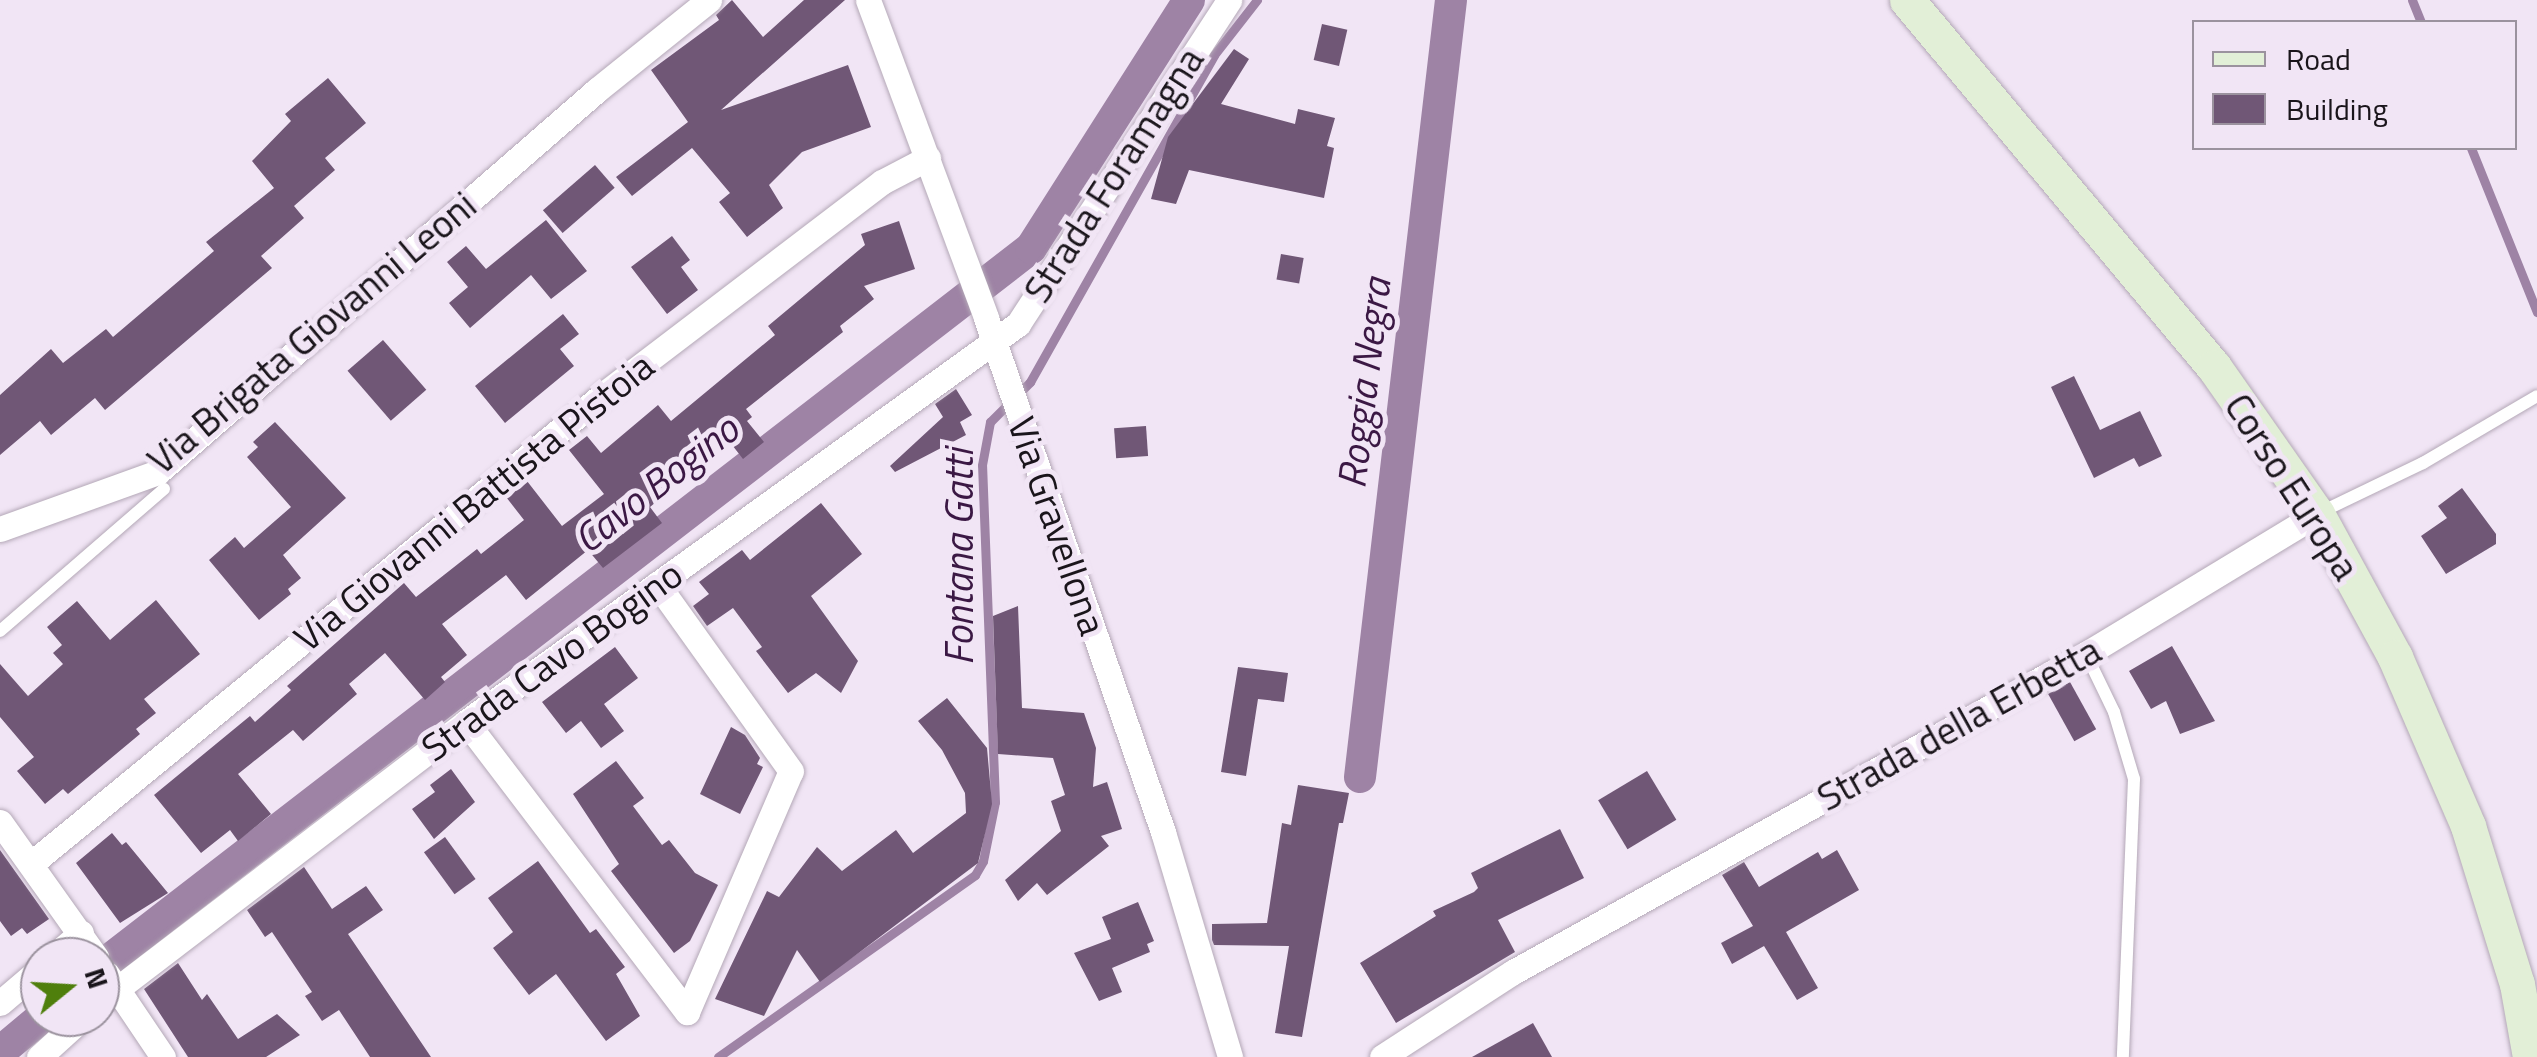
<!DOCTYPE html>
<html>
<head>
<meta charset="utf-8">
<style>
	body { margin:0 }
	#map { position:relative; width:2537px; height:1057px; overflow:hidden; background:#f1e5f5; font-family:"Titillium Web",sans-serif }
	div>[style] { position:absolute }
	.stream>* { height:9px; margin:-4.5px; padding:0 4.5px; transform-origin:4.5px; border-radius:4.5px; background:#9e83a5 }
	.canal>* { height:32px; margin:-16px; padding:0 16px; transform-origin:16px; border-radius:16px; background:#9e83a5 }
	.building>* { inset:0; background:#705776; transform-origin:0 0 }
	.roads { filter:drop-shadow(0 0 2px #b4a8b7) drop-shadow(0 0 2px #b4a8b7) }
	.lane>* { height:12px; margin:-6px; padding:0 6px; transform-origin:6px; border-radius:6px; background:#fff }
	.street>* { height:25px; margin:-12.5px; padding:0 12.5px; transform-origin:12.5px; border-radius:12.5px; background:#fff }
	.secondary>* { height:35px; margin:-17.5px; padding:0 17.5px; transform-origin:17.5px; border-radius:17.5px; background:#e2efd7 }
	span { translate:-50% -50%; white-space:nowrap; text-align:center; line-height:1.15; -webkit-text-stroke:10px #f1e5f5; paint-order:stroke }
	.street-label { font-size:38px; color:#1a151b }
	.water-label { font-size:40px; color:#3b1844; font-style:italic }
	.legend { position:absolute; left:2192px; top:20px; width:325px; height:130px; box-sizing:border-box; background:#f1e5f5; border:2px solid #9b929e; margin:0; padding:12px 18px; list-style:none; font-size:30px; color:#1a151b }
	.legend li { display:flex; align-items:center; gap:20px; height:50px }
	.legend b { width:50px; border:2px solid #9b929e }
	.north { position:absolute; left:20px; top:937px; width:100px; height:100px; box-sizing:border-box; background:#f1e5f5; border:2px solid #9b929e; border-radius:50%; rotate:72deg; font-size:28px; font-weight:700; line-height:40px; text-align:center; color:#1a151b }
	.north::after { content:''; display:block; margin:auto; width:35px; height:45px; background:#4f7f0c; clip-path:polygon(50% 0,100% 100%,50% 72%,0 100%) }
</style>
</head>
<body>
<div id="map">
	<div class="stream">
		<div style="left:2412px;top:0;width:24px;rotate:68deg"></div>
		<div style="left:2471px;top:148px;width:177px;rotate:68.1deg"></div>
		<div style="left:718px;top:1057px;width:315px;rotate:-35.3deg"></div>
		<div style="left:975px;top:875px;width:16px;rotate:-60deg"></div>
		<div style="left:983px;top:861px;width:60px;rotate:-78.5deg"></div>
		<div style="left:995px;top:802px;width:337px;rotate:-92.2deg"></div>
		<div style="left:982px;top:465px;width:44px;rotate:-79.5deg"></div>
		<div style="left:990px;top:422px;width:57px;rotate:-45deg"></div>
		<div style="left:1030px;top:382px;width:375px;rotate:-60.6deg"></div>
		<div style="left:1214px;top:55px;width:70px;rotate:-52deg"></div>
	</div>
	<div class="canal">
		<div style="left:1360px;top:777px;width:782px;rotate:-83.32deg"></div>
		<div style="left:100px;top:967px;width:1176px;rotate:-37.68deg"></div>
		<div style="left:1031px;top:248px;width:294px;rotate:-57.5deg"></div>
		<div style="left:0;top:1052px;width:55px;rotate:-39.8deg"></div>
	</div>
	<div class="building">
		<div style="clip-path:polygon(732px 0,763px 37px,804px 0,845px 0,721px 110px,848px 65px,871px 127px,802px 152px,769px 185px,783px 208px,747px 237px,719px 202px,730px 193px,692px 148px,632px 196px,616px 177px,688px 122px,651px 70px,719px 20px,716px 15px)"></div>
		<div style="left:1322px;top:24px;width:26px;height:37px;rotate:13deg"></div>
		<div style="clip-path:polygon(1234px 49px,1249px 59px,1221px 104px,1295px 124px,1298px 109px,1335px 118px,1327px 146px,1334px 148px,1324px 198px,1189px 170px,1176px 204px,1151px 199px,1168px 137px)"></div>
		<div style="clip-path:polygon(328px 78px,366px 123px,325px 158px,335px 170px,294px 206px,304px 218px,261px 256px,272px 268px,105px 410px,95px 398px,51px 435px,40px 421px,0 455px,0 395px,51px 349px,63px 363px,106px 329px,113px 337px,214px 251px,206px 242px,274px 188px,252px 161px,291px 121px,285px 114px)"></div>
		<div style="left:595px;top:165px;width:30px;height:69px;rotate:49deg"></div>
		<div style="clip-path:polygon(546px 220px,587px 271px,551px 299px,531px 275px,470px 328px,449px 303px,468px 287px,447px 262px,466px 246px,486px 269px)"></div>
		<div style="clip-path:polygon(899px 221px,915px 269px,864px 286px,874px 299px,840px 326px,843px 332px,746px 409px,752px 417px,747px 421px,764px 442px,743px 459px,729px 441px,650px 507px,662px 523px,603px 568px,588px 550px,526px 600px,506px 575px,442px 624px,467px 655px,441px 677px,445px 682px,425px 700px,385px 653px,349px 684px,357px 694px,303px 741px,293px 730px,238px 774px,271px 814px,238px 841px,230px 830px,201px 853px,154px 795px,250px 716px,255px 722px,291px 690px,287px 686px,404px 583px,416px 597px,477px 549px,481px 554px,524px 520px,506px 497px,527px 481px,562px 526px,604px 494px,569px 450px,587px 436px,601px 453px,658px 405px,671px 421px,775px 335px,768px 326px,865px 245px,861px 234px)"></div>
		<div style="clip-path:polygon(672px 236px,690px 260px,681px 267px,698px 290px,667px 314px,631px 267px)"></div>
		<div style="left:1281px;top:254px;width:23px;height:26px;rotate:10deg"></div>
		<div style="clip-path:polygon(563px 314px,579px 334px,560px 349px,574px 366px,505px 423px,475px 386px)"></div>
		<div style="left:383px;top:340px;width:66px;height:47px;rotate:49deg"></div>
		<div style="clip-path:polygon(2074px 376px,2100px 430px,2140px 411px,2162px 456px,2139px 467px,2134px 458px,2094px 478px,2051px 387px)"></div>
		<div style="clip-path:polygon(956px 389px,972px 415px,960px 422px,966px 435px,895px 472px,890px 466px,943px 417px,935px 404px)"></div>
		<div style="clip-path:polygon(275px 422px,346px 498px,283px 555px,301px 578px,288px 589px,291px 594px,259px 620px,209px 560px,235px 537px,244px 548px,291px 507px,247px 457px,258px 447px,253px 442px)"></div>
		<div style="left:1146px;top:426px;width:30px;height:32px;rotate:86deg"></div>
		<div style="clip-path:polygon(2462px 488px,2496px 534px,2496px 544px,2446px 574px,2421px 536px,2447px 518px,2438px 506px)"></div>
		<div style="clip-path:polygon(821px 503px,862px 554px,811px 596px,858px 661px,841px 693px,816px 673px,788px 693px,756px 651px,762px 647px,733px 608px,707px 626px,693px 606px,709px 594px,699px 582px,742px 550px,750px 560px)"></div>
		<div style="clip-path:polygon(156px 600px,200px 654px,144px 699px,156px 713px,136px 729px,140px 734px,68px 794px,63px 789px,45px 804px,17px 771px,34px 757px,0 717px,0 664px,28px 696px,63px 664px,53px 653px,62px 645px,47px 627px,77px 601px,110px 640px)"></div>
		<div style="clip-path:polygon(1018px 606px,1022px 708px,1084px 713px,1096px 748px,1093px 787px,1107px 782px,1122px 829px,1101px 836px,1109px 846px,1047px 895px,1037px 883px,1018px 901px,1005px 880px,1061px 831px,1051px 801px,1065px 795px,1053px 758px,998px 754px,993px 616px)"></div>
		<div style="clip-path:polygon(2172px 646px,2215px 721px,2180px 734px,2166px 701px,2151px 709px,2129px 671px)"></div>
		<div style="clip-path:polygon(615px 647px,638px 678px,604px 704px,624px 731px,601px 748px,581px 721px,566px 733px,542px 702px)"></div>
		<div style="clip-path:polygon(1238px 667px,1288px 673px,1284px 702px,1258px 699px,1246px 776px,1221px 772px)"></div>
		<div style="left:2070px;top:682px;width:54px;height:25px;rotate:61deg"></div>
		<div style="clip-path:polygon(947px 698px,987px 748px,992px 804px,978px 863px,820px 982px,797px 950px,764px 1016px,715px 999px,767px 891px,779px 897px,817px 847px,842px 871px,896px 830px,913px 853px,966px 813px,965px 793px,942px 750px,918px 721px)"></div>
		<div style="clip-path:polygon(731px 727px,745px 735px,760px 758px,757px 764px,763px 767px,740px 814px,700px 794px)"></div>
		<div style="clip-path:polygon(616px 761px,644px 798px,633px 806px,662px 845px,669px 840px,695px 873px,718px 885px,690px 941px,674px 953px,611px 871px,619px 864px,573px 794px)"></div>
		<div style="clip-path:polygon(451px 769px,475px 802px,434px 839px,412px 809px,435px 792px,430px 785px)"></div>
		<div style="left:1647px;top:771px;width:57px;height:57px;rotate:59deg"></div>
		<div style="clip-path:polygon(1298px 785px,1349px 793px,1343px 823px,1339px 823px,1302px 1037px,1275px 1033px,1289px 946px,1214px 945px,1212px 940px,1212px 924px,1267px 923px,1282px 823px,1291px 825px)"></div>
		<div style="clip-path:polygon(1560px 829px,1584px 878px,1498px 920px,1515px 952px,1396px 1023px,1360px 963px,1436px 916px,1433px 911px,1474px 892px,1478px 888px,1471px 873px)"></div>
		<div style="clip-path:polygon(112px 833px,122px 845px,126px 842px,168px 893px,120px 923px,76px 863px)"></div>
		<div style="left:445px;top:837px;width:52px;height:26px;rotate:54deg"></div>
		<div style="clip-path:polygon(0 850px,49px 919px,27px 934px,22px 928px,11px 936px,0 921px)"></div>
		<div style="clip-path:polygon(1837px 850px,1859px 890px,1786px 932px,1818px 988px,1797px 1000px,1764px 946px,1732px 964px,1721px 943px,1753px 926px,1722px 875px,1744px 862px,1759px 887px,1818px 852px,1822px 859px)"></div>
		<div style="clip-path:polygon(538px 861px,590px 933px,596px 929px,625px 967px,616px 974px,640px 1016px,606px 1041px,556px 974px,529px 995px,493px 948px,513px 932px,488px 898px)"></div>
		<div style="clip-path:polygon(304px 867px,332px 909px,366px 886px,383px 910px,348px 934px,431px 1057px,370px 1057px,339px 1010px,322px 1021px,305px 996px,312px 992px,272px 932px,265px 937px,247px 910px)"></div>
		<div style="clip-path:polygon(1138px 902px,1154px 941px,1147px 944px,1150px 952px,1112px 968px,1122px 992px,1099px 1001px,1074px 953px,1111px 939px,1102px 917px)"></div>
		<div style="clip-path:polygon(178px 963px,202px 1000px,207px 994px,238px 1039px,277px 1014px,300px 1035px,266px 1057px,188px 1057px,144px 989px)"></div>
		<div style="clip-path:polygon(1533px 1023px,1552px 1057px,1472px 1057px)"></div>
	</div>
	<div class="roads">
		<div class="lane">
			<div style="left:2319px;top:513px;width:115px;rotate:-25.7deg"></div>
			<div style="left:2423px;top:463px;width:132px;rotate:-30.4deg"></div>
			<div style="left:0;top:631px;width:217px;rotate:-40.9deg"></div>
			<div style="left:2086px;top:654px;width:64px;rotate:64.2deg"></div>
			<div style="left:2114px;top:712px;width:70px;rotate:73.4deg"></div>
			<div style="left:2134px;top:779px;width:278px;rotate:92.3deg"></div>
		</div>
		<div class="street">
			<div style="left:868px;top:0;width:339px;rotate:69.6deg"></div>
			<div style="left:986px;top:318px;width:544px;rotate:71deg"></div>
			<div style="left:1163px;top:832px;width:235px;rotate:73.4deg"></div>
			<div style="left:0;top:529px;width:168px;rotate:-19.8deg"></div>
			<div style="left:158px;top:472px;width:582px;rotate:-41.03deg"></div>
			<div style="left:597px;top:90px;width:144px;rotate:-38.8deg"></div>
			<div style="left:466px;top:722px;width:365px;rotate:52.7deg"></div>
			<div style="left:687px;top:1012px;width:262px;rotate:-66.7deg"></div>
			<div style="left:791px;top:771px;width:230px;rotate:-125.6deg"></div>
			<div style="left:0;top:822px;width:166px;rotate:54.6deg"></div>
			<div style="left:32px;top:863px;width:741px;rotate:-39.36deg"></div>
			<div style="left:605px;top:393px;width:348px;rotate:-37.3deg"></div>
			<div style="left:882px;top:182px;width:52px;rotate:-27.6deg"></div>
			<div style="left:53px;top:957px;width:37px;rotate:-41deg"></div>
			<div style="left:107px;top:974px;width:100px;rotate:56deg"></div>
			<div style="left:100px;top:1002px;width:461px;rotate:-37.4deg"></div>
			<div style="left:466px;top:722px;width:681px;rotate:-35.79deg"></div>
			<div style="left:1018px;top:324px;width:387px;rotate:-56.9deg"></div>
			<div style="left:0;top:1003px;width:52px;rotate:-40.4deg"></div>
			<div style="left:39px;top:1057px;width:59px;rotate:-42.3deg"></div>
			<div style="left:1382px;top:1057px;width:156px;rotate:-33deg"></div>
			<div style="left:1513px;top:972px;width:655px;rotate:-29.03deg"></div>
			<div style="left:2086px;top:654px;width:270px;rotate:-31.2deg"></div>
		</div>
		<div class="secondary">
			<div style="left:1907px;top:0;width:478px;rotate:50.1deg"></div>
			<div style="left:2214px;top:367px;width:179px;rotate:55deg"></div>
			<div style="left:2317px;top:514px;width:163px;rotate:61.4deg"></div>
			<div style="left:2395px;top:657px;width:184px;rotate:66.6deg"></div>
			<div style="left:2468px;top:826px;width:165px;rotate:72.8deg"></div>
			<div style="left:2517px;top:984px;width:74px;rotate:79.9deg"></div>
		</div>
	</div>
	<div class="street-label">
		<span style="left:1114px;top:175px;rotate:-57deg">Strada Foramagna</span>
		<span style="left:312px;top:333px;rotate:-40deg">Via Brigata Giovanni Leoni</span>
		<span style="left:2292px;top:487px;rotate:57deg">Corso Europa</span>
		<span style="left:474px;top:502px;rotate:-39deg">Via Giovanni Battista Pistoia</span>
		<span style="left:1057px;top:526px;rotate:71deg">Via Gravellona</span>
		<span style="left:552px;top:661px;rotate:-36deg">Strada Cavo Bogino</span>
		<span style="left:1959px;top:724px;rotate:-29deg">Strada della Erbetta</span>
	</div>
	<div class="water-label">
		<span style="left:1364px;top:383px;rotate:-83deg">Roggia Negra</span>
		<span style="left:656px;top:484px;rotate:-38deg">Cavo Bogino</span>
		<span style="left:959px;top:557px;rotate:-90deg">Fontana Gatti</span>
	</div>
	<ul class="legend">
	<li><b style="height:12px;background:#e2efd7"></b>Road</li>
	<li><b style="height:28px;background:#705776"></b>Building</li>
	</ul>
	<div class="north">N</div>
</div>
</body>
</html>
